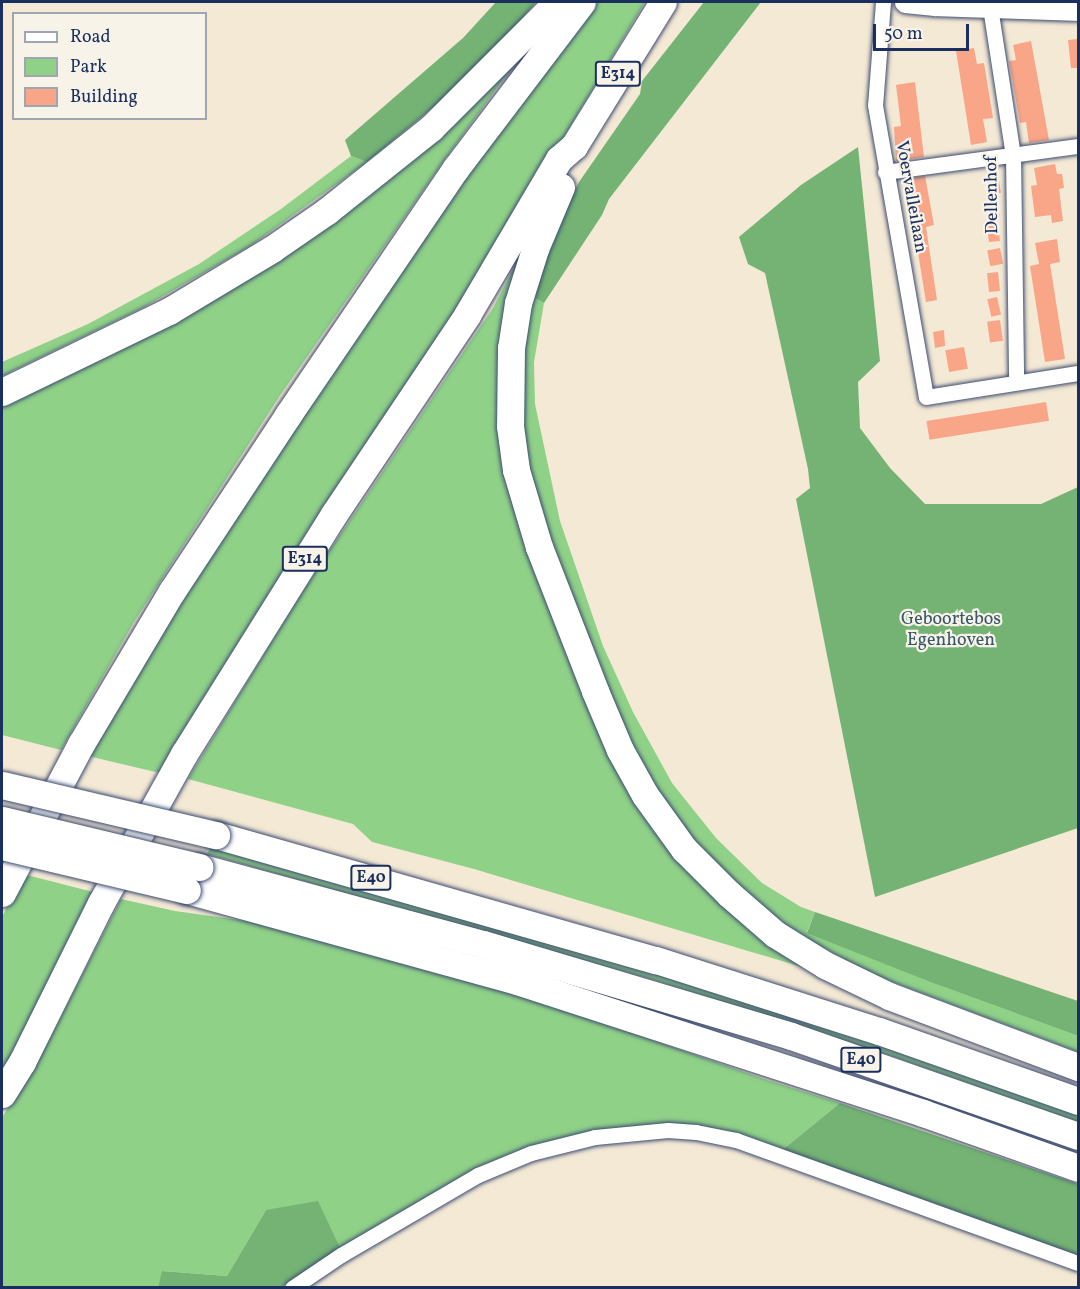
<!DOCTYPE html>
<html>
<head>
<meta charset="utf-8">
<style>
	body { margin:0 }
	#map { position:relative; width:1080px; height:1289px; overflow:hidden; background:#f4e9d5; font-family:Vollkorn,serif }
	div>[style] { position:absolute }
	.green>* { inset:0; background:#90d188 }
	.forest>* { inset:0; background:#74b374 }
	.building>* { inset:0; background:#f8a588; transform-origin:0 0 }
	.roads { filter:drop-shadow(0 0 2px #3c4b70) drop-shadow(0 0 2px #3c4b70) }
	.street>* { height:15px; margin:-7.5px; padding:0 7.5px; transform-origin:7.5px; border-radius:7.5px; background:#fff }
	.secondary>* { height:21px; margin:-10.5px; padding:0 10.5px; transform-origin:10.5px; border-radius:10.5px; background:#fff }
	.highway>* { height:27px; margin:-13.5px; padding:0 13.5px; transform-origin:13.5px; border-radius:13.5px; background:#fff }
	.bridges { filter:drop-shadow(0 0 2px #3c4b70) drop-shadow(0 0 2px #3c4b70) }
	.highway-bridge>* { height:27px; margin:-13.5px; padding:0 13.5px; transform-origin:13.5px; border-radius:13.5px; background:#fff }
	span { translate:-50% -50%; white-space:nowrap; text-align:center; line-height:1.15; -webkit-text-stroke:4.5px #f7f3e8; paint-order:stroke }
	.shield-label span { padding:2px 4px; background:#f7f3e8; border:2px solid; border-radius:4px; -webkit-text-stroke-width:0 }
	.shield-label { font-size:16px; color:#1b2f5e; font-weight:700 }
	.street-label { font-size:18px; color:#1b2f5e }
	.park-label { font-size:18px; color:#385868 }
	.frame { position:absolute; inset:0; border:3px solid #1b2f5e; pointer-events:none }
	.legend { position:absolute; left:12px; top:12px; width:195px; height:108px; box-sizing:border-box; background:#f7f3e8; border:2px solid #9fa5b1; margin:0; padding:8px 10px; list-style:none; font-size:18px; color:#1b2f5e }
	.legend li { display:flex; align-items:center; gap:12px; height:30px }
	.legend b { width:30px; border:2px solid #9fa5b1 }
	.scale { position:absolute; left:873px; top:24px; width:96px; height:27px; box-sizing:border-box; border:3px solid #1b2f5e; border-top:0; padding-left:8px; font-size:18px; line-height:21px; white-space:nowrap; color:#1b2f5e; -webkit-text-stroke:4px #f7f3e8; paint-order:stroke }
</style>
</head>
<body>
<div id="map">
	<div class="green">
		<div style="clip-path:polygon(590px 2px,645px 2px,499px 245px,164px 774px,88px 756px,184px 595px,497px 126px)"></div>
		<div style="clip-path:polygon(522px 54px,445px 159px,279px 397px,134px 622px,61px 750px,2px 735px,2px 401px,188px 309px)"></div>
		<div style="clip-path:polygon(351px 156px,367px 162px,250px 246px,144px 307px,2px 376px,2px 362px,88px 324px,199px 264px,281px 209px)"></div>
		<div style="clip-path:polygon(526px 244px,500px 410px,625px 776px,822px 973px,474px 869px,372px 842px,353px 824px,188px 779px,303px 590px,493px 308px)"></div>
		<div style="clip-path:polygon(533px 297px,544px 303px,534px 362px,535px 404px,560px 521px,603px 646px,633px 712px,672px 783px,716px 838px,762px 883px,801px 907px,815px 912px,807px 932px,930px 982px,1078px 1036px,1078px 1052px,874px 975px,805px 938px,744px 894px,700px 850px,637px 760px,567px 587px,530px 478px,521px 430px,525px 330px)"></div>
		<div style="clip-path:polygon(211px 847px,492px 922px,880px 1044px,1078px 1113px,1078px 1122px,877px 1051px,654px 980px,207px 854px)"></div>
		<div style="clip-path:polygon(23px 874px,97px 893px,2px 1076px,2px 917px)"></div>
		<div style="clip-path:polygon(121px 899px,175px 911px,284px 926px,495px 985px,767px 1080px,840px 1103px,781px 1151px,700px 1127px,525px 1149px,340px 1248px,266px 1210px,227px 1276px,163px 1271px,158px 1288px,2px 1287px,2px 1117px,33px 1071px)"></div>
	</div>
	<div class="forest">
		<div style="clip-path:polygon(496px 2px,536px 2px,500px 45px,442px 100px,367px 162px,351px 156px,345px 140px,463px 38px)"></div>
		<div style="clip-path:polygon(704px 2px,761px 2px,609px 199px,602px 215px,544px 303px,533px 297px,553px 233px,579px 182px,640px 94px,642px 81px)"></div>
		<div style="clip-path:polygon(858px 147px,880px 361px,858px 382px,860px 428px,890px 468px,925px 504px,1041px 504px,1078px 487px,1078px 828px,875px 897px,796px 499px,810px 488px,808px 469px,765px 273px,748px 264px,739px 237px,801px 185px)"></div>
		<div style="clip-path:polygon(815px 912px,1078px 1001px,1078px 1036px,930px 982px,807px 933px)"></div>
		<div style="clip-path:polygon(840px 1103px,1078px 1184px,1078px 1259px,781px 1151px)"></div>
		<div style="clip-path:polygon(318px 1201px,340px 1248px,282px 1287px,158px 1288px,162px 1271px,227px 1276px,266px 1210px)"></div>
	</div>
	<div class="building">
		<div style="clip-path:polygon(1078px 39px,1078px 68px,1071px 68px,1068px 40px)"></div>
		<div style="clip-path:polygon(1031px 41px,1049px 140px,1029px 143px,1026px 122px,1020px 123px,1009px 61px,1016px 60px,1013px 45px)"></div>
		<div style="clip-path:polygon(974px 48px,977px 64px,984px 63px,993px 118px,983px 119px,987px 142px,971px 145px,956px 51px)"></div>
		<div style="clip-path:polygon(915px 82px,924px 157px,896px 161px,894px 127px,901px 126px,896px 85px)"></div>
		<div style="clip-path:polygon(1055px 164px,1057px 174px,1062px 174px,1064px 188px,1059px 189px,1063px 221px,1052px 223px,1051px 215px,1035px 217px,1031px 186px,1037px 185px,1034px 168px)"></div>
		<div style="left:998px;top:174px;width:19px;height:12px;rotate:81deg"></div>
		<div style="clip-path:polygon(925px 176px,934px 225px,926px 227px,937px 300px,926px 302px,906px 179px)"></div>
		<div style="left:996px;top:200px;width:17px;height:10px;rotate:77deg"></div>
		<div style="left:998px;top:223px;width:18px;height:11px;rotate:84deg"></div>
		<div style="clip-path:polygon(1057px 239px,1060px 262px,1050px 264px,1065px 359px,1045px 362px,1030px 266px,1039px 264px,1035px 243px)"></div>
		<div style="left:1000px;top:248px;width:16px;height:13px;rotate:79deg"></div>
		<div style="left:998px;top:272px;width:19px;height:11px;rotate:84deg"></div>
		<div style="left:997px;top:297px;width:18px;height:10px;rotate:77deg"></div>
		<div style="left:1000px;top:320px;width:21px;height:13px;rotate:82deg"></div>
		<div style="clip-path:polygon(944px 330px,945px 346px,935px 348px,933px 332px)"></div>
		<div style="left:964px;top:347px;width:22px;height:19px;rotate:80deg"></div>
		<div style="left:1046px;top:402px;width:19px;height:121px;rotate:81deg"></div>
	</div>
	<div class="roads">
		<div class="street">
			<div style="left:883px;top:2px;width:103px;rotate:94.4deg"></div>
			<div style="left:875px;top:105px;width:296px;rotate:80.1deg"></div>
			<div style="left:926px;top:397px;width:154px;rotate:-9deg"></div>
			<div style="left:990px;top:7px;width:150px;rotate:81.2deg"></div>
			<div style="left:1013px;top:155px;width:227px;rotate:89.2deg"></div>
			<div style="left:885px;top:172px;width:195px;rotate:-7.7deg"></div>
			<div style="left:292px;top:1288px;width:59px;rotate:-34deg"></div>
			<div style="left:341px;top:1255px;width:159px;rotate:-30.3deg"></div>
			<div style="left:478px;top:1175px;width:57px;rotate:-22.5deg"></div>
			<div style="left:531px;top:1153px;width:66px;rotate:-14deg"></div>
			<div style="left:595px;top:1137px;width:73px;rotate:-5.5deg"></div>
			<div style="left:668px;top:1130px;width:28px;rotate:4deg"></div>
			<div style="left:696px;top:1132px;width:41px;rotate:11.3deg"></div>
			<div style="left:736px;top:1140px;width:363px;rotate:19.8deg"></div>
		</div>
		<div class="secondary">
			<div style="left:905px;top:2px;width:30px;rotate:6deg"></div>
			<div style="left:935px;top:5px;width:143px;rotate:2deg"></div>
		</div>
		<div class="highway">
			<div style="left:561px;top:187px;width:67px;rotate:112.8deg"></div>
			<div style="left:535px;top:249px;width:57px;rotate:107.5deg"></div>
			<div style="left:518px;top:303px;width:46px;rotate:98.8deg"></div>
			<div style="left:511px;top:348px;width:78px;rotate:90.7deg"></div>
			<div style="left:510px;top:426px;width:44px;rotate:82.2deg"></div>
			<div style="left:516px;top:470px;width:80px;rotate:73.4deg"></div>
			<div style="left:539px;top:547px;width:155px;rotate:68.7deg"></div>
			<div style="left:595px;top:691px;width:64px;rotate:67deg"></div>
			<div style="left:620px;top:750px;width:51px;rotate:60.9deg"></div>
			<div style="left:645px;top:795px;width:67px;rotate:54.2deg"></div>
			<div style="left:684px;top:849px;width:64px;rotate:45deg"></div>
			<div style="left:729px;top:894px;width:61px;rotate:41deg"></div>
			<div style="left:775px;top:934px;width:59px;rotate:31.8deg"></div>
			<div style="left:825px;top:965px;width:71px;rotate:25.8deg"></div>
			<div style="left:889px;top:996px;width:202px;rotate:20.6deg"></div>
			<div style="left:2px;top:392px;width:186px;rotate:-25.9deg"></div>
			<div style="left:169px;top:311px;width:120px;rotate:-31deg"></div>
			<div style="left:272px;top:249px;width:67px;rotate:-34.6deg"></div>
			<div style="left:327px;top:211px;width:133px;rotate:-38.6deg"></div>
			<div style="left:431px;top:128px;width:178px;rotate:-45deg"></div>
			<div style="left:216px;top:835px;width:457px;rotate:15.9deg"></div>
			<div style="left:656px;top:960px;width:234px;rotate:17.7deg"></div>
			<div style="left:879px;top:1031px;width:211px;rotate:19.4deg"></div>
			<div style="left:199px;top:867px;width:294px;rotate:15.2deg"></div>
			<div style="left:483px;top:944px;width:321px;rotate:16.6deg"></div>
			<div style="left:791px;top:1036px;width:304px;rotate:19.2deg"></div>
			<div style="left:187px;top:890px;width:342px;rotate:15.4deg"></div>
			<div style="left:517px;top:981px;width:427px;rotate:18deg"></div>
			<div style="left:923px;top:1113px;width:164px;rotate:19.5deg"></div>
			<div style="left:2px;top:893px;width:169px;rotate:-62.1deg"></div>
			<div style="left:81px;top:744px;width:178px;rotate:-59.3deg"></div>
			<div style="left:172px;top:591px;width:211px;rotate:-56.6deg"></div>
			<div style="left:288px;top:415px;width:299px;rotate:-55.8deg"></div>
			<div style="left:456px;top:168px;width:208px;rotate:-52.8deg"></div>
			<div style="left:2px;top:1094px;width:38px;rotate:-58deg"></div>
			<div style="left:22px;top:1062px;width:178px;rotate:-63.6deg"></div>
			<div style="left:101px;top:903px;width:171px;rotate:-60.9deg"></div>
			<div style="left:184px;top:754px;width:283px;rotate:-58deg"></div>
			<div style="left:334px;top:514px;width:239px;rotate:-56.2deg"></div>
			<div style="left:467px;top:315px;width:181px;rotate:-59.5deg"></div>
			<div style="left:559px;top:159px;width:20px;rotate:-41deg"></div>
			<div style="left:574px;top:146px;width:169px;rotate:-58.3deg"></div>
		</div>
	</div>
	<div class="bridges">
		<div class="highway-bridge">
			<div style="left:2px;top:785px;width:220px;rotate:13.2deg"></div>
			<div style="left:2px;top:820px;width:203px;rotate:13.4deg"></div>
			<div style="left:2px;top:846px;width:190px;rotate:13.4deg"></div>
		</div>
	</div>
	<div class="shield-label">
		<span style="left:618px;top:74px">E314</span>
		<span style="left:305px;top:559px">E314</span>
		<span style="left:371px;top:878px">E40</span>
		<span style="left:861px;top:1060px">E40</span>
	</div>
	<div class="street-label">
		<span style="left:993px;top:195px;rotate:-91deg">Dellenhof</span>
		<span style="left:910px;top:197px;rotate:80deg">Voervalleilaan</span>
	</div>
	<div class="park-label">
		<span style="left:951px;top:631px">Geboortebos<br>Egenhoven</span>
	</div>
	<div class="frame"></div>
	<ul class="legend">
	<li><b style="height:8px;background:#fff"></b>Road</li>
	<li><b style="height:16px;background:#90d188"></b>Park</li>
	<li><b style="height:16px;background:#f8a588"></b>Building</li>
	</ul>
	<div class="scale">50 m</div>
</div>
</body>
</html>
